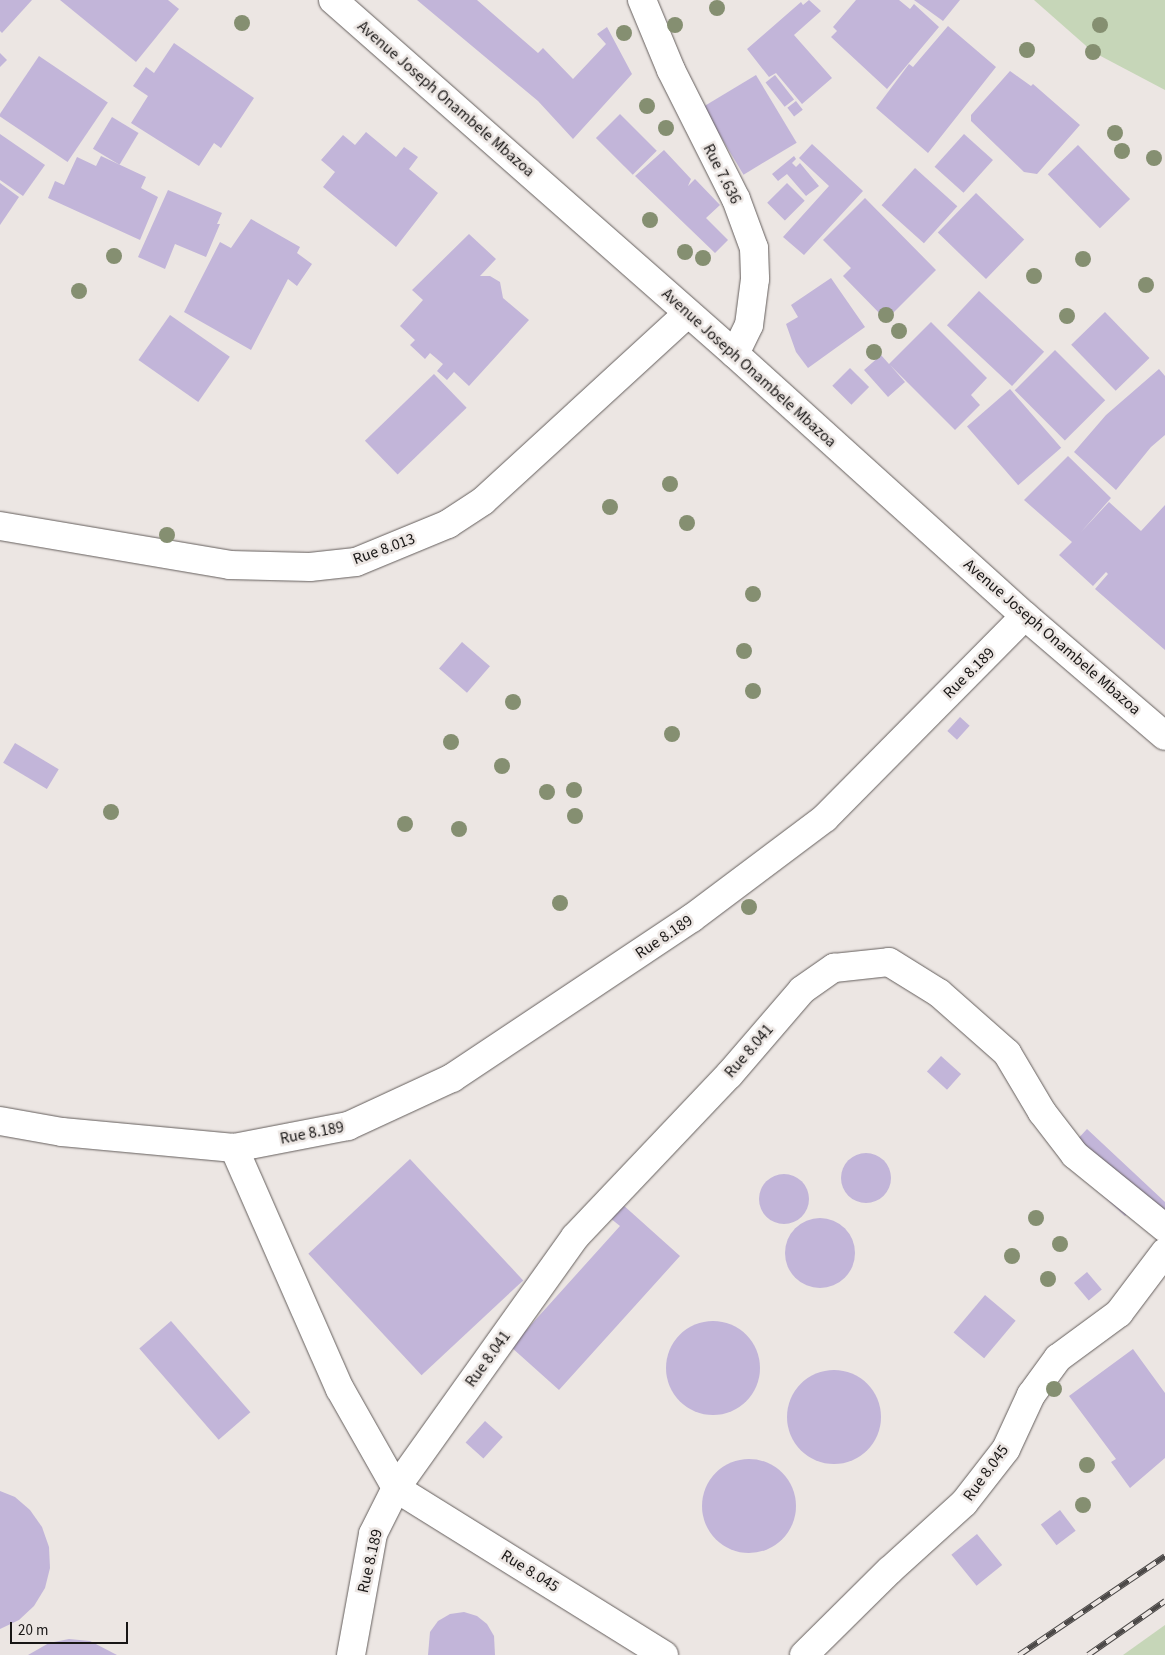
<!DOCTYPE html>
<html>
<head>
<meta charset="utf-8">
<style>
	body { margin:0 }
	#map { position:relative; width:1165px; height:1655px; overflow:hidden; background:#ece6e3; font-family:"Source Sans 3",sans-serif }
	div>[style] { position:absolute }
	.green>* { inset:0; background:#c6d6b8 }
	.building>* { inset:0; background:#c2b5d9; transform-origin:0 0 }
	.round { border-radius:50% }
	.roads { filter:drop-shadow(0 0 1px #645e5c) drop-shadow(0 0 1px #645e5c) }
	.minor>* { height:28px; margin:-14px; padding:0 14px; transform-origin:14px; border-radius:14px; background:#fff }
	.tertiary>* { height:28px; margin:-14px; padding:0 14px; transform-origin:14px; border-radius:14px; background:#fff }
	.primary>* { height:28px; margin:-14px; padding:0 14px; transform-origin:14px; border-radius:14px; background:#fff }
	.rail>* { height:5.5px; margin-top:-2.75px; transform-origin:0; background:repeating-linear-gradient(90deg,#ece6e3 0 11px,#4b4847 0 22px); box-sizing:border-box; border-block:1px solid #4b4847 }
	.trees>* { width:16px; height:16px; margin:-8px; border-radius:50%; background:#858f71 }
	span { translate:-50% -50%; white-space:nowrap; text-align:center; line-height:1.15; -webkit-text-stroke:5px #ece6e3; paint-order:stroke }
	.street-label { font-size:16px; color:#181615 }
	.scale { position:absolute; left:10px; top:1622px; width:118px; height:22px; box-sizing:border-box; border:2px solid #181615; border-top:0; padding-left:6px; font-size:15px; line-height:18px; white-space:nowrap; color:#181615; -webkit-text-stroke:4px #ece6e3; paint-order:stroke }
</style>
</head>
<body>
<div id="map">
	<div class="green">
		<div style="clip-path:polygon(1034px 0,1165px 0,1165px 90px,1093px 52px)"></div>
		<div style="clip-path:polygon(1165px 1625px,1165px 1655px,1123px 1655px)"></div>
	</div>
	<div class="building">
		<div style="clip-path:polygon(0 0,32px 0,2px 33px,0 31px)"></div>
		<div style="clip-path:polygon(60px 0,168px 0,179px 9px,136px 62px)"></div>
		<div style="clip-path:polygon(417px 0,477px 0,538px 53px,543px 48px,573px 79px,606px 44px,597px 34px,607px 27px,632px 74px,573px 139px,538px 101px)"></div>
		<div style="clip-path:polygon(809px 0,821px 11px,794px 35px,832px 78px,802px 104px,776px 73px,769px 77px,747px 49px,801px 2px,803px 5px)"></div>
		<div style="clip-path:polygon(856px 0,899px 0,910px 9px,914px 4px,939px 27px,887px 89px,831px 37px,837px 31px,833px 27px)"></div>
		<div style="clip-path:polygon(914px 0,960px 0,943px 21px)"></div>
		<div style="clip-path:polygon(948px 26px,996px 67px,928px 153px,876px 108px,909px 64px,913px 67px)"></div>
		<div style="clip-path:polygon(174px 43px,254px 98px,221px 148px,214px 143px,199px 166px,131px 123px,148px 96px,133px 86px,146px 67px,154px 73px)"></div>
		<div style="clip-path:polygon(0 53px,7px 60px,0 67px)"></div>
		<div style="left:39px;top:56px;width:83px;height:72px;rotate:34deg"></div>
		<div style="clip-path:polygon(1010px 71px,1031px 86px,1033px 84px,1080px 125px,1037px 174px,1024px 172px,971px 121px,971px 115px)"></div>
		<div style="left:756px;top:75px;width:79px;height:62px;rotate:59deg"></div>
		<div style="left:775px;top:75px;width:31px;height:12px;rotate:52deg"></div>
		<div style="left:796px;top:101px;width:11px;height:11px;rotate:52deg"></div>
		<div style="left:620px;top:114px;width:52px;height:34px;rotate:45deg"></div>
		<div style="left:112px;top:117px;width:31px;height:37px;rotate:31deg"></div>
		<div style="clip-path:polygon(366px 132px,396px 157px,404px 147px,418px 157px,409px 169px,438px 193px,396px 247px,323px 187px,335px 172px,321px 160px,343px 135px,355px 145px)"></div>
		<div style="clip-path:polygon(0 134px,45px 165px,23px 196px,0 180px)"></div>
		<div style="left:964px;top:134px;width:39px;height:44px;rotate:42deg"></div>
		<div style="clip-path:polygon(812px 144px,863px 191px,804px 255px,783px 237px,829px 186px,799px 158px)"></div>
		<div style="left:1078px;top:145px;width:75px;height:42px;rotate:46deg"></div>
		<div style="clip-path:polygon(664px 150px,691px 179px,688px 186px,695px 179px,720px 205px,706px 218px,728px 240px,715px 253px,635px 176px)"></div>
		<div style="clip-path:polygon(101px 156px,146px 177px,141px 188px,158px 197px,140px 240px,48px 198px,55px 181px,64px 185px,77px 157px,96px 166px)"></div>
		<div style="clip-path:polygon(794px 156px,796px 159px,792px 163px,796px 167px,800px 163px,819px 186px,806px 196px,787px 174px,778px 181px,772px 174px)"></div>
		<div style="left:915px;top:168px;width:57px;height:50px;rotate:42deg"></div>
		<div style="clip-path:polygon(0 183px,19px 197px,0 225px)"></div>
		<div style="left:787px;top:183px;width:25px;height:28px;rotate:45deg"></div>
		<div style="clip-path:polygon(168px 190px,222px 213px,217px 224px,220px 224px,206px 257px,175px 244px,165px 269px,138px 257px)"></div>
		<div style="left:976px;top:193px;width:67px;height:55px;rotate:44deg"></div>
		<div style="clip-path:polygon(865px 198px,936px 270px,886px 320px,843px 276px,851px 268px,823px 240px)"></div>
		<div style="clip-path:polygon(251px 219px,300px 247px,297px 253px,312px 264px,297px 286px,288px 279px,251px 350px,184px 312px,220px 242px,231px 248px)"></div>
		<div style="clip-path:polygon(469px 234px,496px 259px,480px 276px,490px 276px,500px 282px,503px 298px,529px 320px,469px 386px,454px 372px,447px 380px,437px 371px,443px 364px,430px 353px,425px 359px,410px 345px,415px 340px,400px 326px,423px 300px,412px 290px)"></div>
		<div style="clip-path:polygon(831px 278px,865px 327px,808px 368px,796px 352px,786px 324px,798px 317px,791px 305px)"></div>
		<div style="left:979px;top:291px;width:89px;height:47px;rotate:43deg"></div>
		<div style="left:1105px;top:312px;width:64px;height:47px;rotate:46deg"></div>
		<div style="left:170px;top:315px;width:73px;height:55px;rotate:35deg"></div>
		<div style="clip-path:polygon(931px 322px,987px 378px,971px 395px,980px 405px,955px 430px,890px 365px,905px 382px,888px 397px,864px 370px,881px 355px,889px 364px)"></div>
		<div style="left:1055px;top:350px;width:71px;height:57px;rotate:45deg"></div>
		<div style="left:850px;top:368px;width:27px;height:25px;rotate:45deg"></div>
		<div style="clip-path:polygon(1159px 369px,1165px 376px,1165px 435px,1151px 447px,1116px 490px,1074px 452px,1106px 415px)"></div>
		<div style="left:434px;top:374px;width:47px;height:96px;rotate:46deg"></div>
		<div style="left:1010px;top:389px;width:78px;height:57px;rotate:49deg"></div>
		<div style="clip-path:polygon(1068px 456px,1111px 498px,1081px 532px,1109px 502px,1141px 531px,1165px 505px,1165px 650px,1095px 589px,1108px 574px,1106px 572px,1093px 586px,1059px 555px,1072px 542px,1024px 500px)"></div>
		<div style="left:462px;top:642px;width:37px;height:35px;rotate:41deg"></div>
		<div style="left:960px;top:717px;width:13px;height:19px;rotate:42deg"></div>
		<div style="left:15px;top:743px;width:51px;height:23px;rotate:31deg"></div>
		<div style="left:941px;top:1056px;width:27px;height:21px;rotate:42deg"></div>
		<div style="clip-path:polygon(1087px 1129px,1165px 1202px,1165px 1230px,1130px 1211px,1125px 1216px,1061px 1157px)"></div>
		<div class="round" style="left:841px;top:1153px;width:50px;height:50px"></div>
		<div style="left:410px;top:1159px;width:166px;height:139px;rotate:47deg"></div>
		<div class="round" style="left:759px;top:1174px;width:50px;height:50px"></div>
		<div style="clip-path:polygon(622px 1204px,680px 1256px,559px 1390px,511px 1347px,620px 1226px,610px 1218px)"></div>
		<div class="round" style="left:785px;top:1218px;width:70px;height:70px"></div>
		<div style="left:1087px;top:1272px;width:23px;height:17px;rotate:50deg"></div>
		<div style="left:985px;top:1295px;width:40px;height:49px;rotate:40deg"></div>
		<div style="left:171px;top:1321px;width:121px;height:42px;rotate:49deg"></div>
		<div class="round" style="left:666px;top:1321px;width:94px;height:94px"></div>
		<div style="clip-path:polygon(1133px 1349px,1165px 1393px,1165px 1458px,1130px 1488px,1111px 1462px,1116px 1459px,1069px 1396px)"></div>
		<div class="round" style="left:787px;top:1370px;width:94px;height:94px"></div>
		<div style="left:485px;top:1421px;width:24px;height:29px;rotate:42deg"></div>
		<div class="round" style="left:702px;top:1459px;width:94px;height:94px"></div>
		<div style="clip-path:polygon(0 1491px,15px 1497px,30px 1510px,42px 1527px,49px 1547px,50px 1568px,45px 1588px,34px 1606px,19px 1620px,0 1629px)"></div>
		<div style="left:1060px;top:1510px;width:26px;height:24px;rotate:53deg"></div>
		<div style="left:977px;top:1534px;width:40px;height:33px;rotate:51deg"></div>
		<div style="clip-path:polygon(464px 1612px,477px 1616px,487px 1624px,494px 1636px,495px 1655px,428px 1655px,430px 1632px,438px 1621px,450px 1614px)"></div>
		<div style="clip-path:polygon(69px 1639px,90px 1641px,117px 1655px,28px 1655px,49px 1643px)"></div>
	</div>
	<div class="roads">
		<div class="minor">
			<div style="left:642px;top:0;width:76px;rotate:67.5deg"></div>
			<div style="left:671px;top:70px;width:144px;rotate:63.3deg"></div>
			<div style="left:736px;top:199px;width:52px;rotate:69.8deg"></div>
			<div style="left:754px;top:248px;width:31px;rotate:88deg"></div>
			<div style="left:755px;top:279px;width:46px;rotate:97.4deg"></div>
			<div style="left:749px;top:325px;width:32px;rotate:116deg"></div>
			<div style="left:0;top:1121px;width:63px;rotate:10.1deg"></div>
			<div style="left:62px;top:1132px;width:173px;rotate:5.3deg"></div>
			<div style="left:234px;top:1148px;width:116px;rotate:-10.9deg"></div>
			<div style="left:348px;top:1126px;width:115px;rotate:-24.8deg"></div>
			<div style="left:452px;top:1078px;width:288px;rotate:-33.7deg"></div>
			<div style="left:692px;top:918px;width:166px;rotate:-36.9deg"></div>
			<div style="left:825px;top:818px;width:284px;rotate:-45.3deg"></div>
			<div style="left:234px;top:1148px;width:263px;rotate:66.3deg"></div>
			<div style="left:340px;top:1389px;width:114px;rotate:60.5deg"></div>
			<div style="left:396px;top:1488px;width:51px;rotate:116.6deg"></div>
			<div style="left:373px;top:1534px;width:123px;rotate:100.3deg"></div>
			<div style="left:664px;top:1655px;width:316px;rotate:-148.1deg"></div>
			<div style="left:396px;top:1488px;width:308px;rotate:-54.5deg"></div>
			<div style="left:575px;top:1237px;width:224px;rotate:-46.5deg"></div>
			<div style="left:729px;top:1075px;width:112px;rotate:-49.3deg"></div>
			<div style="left:802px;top:990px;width:39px;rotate:-35deg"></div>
			<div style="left:834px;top:968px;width:55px;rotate:-6.2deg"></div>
			<div style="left:889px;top:962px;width:59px;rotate:31.8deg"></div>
			<div style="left:939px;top:993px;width:91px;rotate:41.4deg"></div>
			<div style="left:1007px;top:1053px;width:69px;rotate:59.3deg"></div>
			<div style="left:1042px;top:1112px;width:54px;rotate:52.5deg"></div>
			<div style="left:1075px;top:1155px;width:116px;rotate:39deg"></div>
			<div style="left:804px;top:1655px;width:120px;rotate:-44.7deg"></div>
			<div style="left:889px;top:1571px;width:101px;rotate:-42.2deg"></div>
			<div style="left:964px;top:1503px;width:68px;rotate:-52.1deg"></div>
			<div style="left:1006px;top:1449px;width:60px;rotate:-65.2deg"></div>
			<div style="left:1031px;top:1395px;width:46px;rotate:-53.9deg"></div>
			<div style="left:1058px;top:1358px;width:76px;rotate:-36.4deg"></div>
			<div style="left:1119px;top:1313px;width:76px;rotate:-53deg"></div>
		</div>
		<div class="tertiary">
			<div style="left:0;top:526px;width:233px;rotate:9.6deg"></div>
			<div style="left:230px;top:565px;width:80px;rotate:1.4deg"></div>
			<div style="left:310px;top:567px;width:46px;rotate:-6.2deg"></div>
			<div style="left:356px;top:562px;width:100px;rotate:-22.4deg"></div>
			<div style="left:448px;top:524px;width:42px;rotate:-33.3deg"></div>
			<div style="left:483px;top:501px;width:278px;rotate:-42.5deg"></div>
		</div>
		<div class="primary">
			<div style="left:333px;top:0;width:536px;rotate:41.37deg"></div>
			<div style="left:735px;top:354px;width:391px;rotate:42.1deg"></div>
			<div style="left:1025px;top:616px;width:184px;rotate:40.6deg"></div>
		</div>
	</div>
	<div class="rail">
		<div style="left:1019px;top:1655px;width:176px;rotate:-34.1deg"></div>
		<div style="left:1088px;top:1655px;width:94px;rotate:-35deg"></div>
	</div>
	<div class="trees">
		<div style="left:717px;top:8px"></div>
		<div style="left:242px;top:23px"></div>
		<div style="left:675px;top:25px"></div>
		<div style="left:1100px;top:25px"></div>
		<div style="left:624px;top:33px"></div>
		<div style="left:1027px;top:50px"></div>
		<div style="left:1093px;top:52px"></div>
		<div style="left:647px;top:106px"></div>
		<div style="left:666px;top:128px"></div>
		<div style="left:1115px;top:133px"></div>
		<div style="left:1122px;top:151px"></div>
		<div style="left:1154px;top:158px"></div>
		<div style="left:650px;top:220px"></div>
		<div style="left:685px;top:252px"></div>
		<div style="left:114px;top:256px"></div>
		<div style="left:703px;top:258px"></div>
		<div style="left:1083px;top:259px"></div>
		<div style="left:1034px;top:276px"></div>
		<div style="left:1146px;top:285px"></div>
		<div style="left:79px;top:291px"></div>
		<div style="left:886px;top:315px"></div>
		<div style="left:1067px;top:316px"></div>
		<div style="left:899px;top:331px"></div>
		<div style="left:874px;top:352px"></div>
		<div style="left:670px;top:484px"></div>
		<div style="left:610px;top:507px"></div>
		<div style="left:687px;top:523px"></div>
		<div style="left:167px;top:535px"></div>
		<div style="left:753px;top:594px"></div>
		<div style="left:744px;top:651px"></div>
		<div style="left:753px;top:691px"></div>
		<div style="left:513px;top:702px"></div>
		<div style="left:672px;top:734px"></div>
		<div style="left:451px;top:742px"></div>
		<div style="left:502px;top:766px"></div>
		<div style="left:574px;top:790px"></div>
		<div style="left:547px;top:792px"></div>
		<div style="left:111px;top:812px"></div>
		<div style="left:575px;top:816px"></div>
		<div style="left:405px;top:824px"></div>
		<div style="left:459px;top:829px"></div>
		<div style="left:560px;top:903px"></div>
		<div style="left:749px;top:907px"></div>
		<div style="left:1036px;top:1218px"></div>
		<div style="left:1060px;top:1244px"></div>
		<div style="left:1012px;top:1256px"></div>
		<div style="left:1048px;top:1279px"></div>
		<div style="left:1054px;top:1389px"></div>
		<div style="left:1087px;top:1465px"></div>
		<div style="left:1083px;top:1505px"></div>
	</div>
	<div class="street-label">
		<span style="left:446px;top:99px;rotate:41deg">Avenue Joseph Onambele Mbazoa</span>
		<span style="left:722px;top:174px;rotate:63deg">Rue 7.636</span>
		<span style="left:749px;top:368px;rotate:42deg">Avenue Joseph Onambele Mbazoa</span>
		<span style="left:384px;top:549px;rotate:-20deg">Rue 8.013</span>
		<span style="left:1052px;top:637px;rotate:41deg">Avenue Joseph Onambele Mbazoa</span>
		<span style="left:969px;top:673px;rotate:-45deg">Rue 8.189</span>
		<span style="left:664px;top:937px;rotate:-34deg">Rue 8.189</span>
		<span style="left:749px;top:1051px;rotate:-49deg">Rue 8.041</span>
		<span style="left:312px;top:1133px;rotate:-11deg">Rue 8.189</span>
		<span style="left:488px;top:1359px;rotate:-54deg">Rue 8.041</span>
		<span style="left:986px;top:1473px;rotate:-54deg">Rue 8.045</span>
		<span style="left:370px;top:1561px;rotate:-77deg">Rue 8.189</span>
		<span style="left:530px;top:1571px;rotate:32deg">Rue 8.045</span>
	</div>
	<div class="scale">20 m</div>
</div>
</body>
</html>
